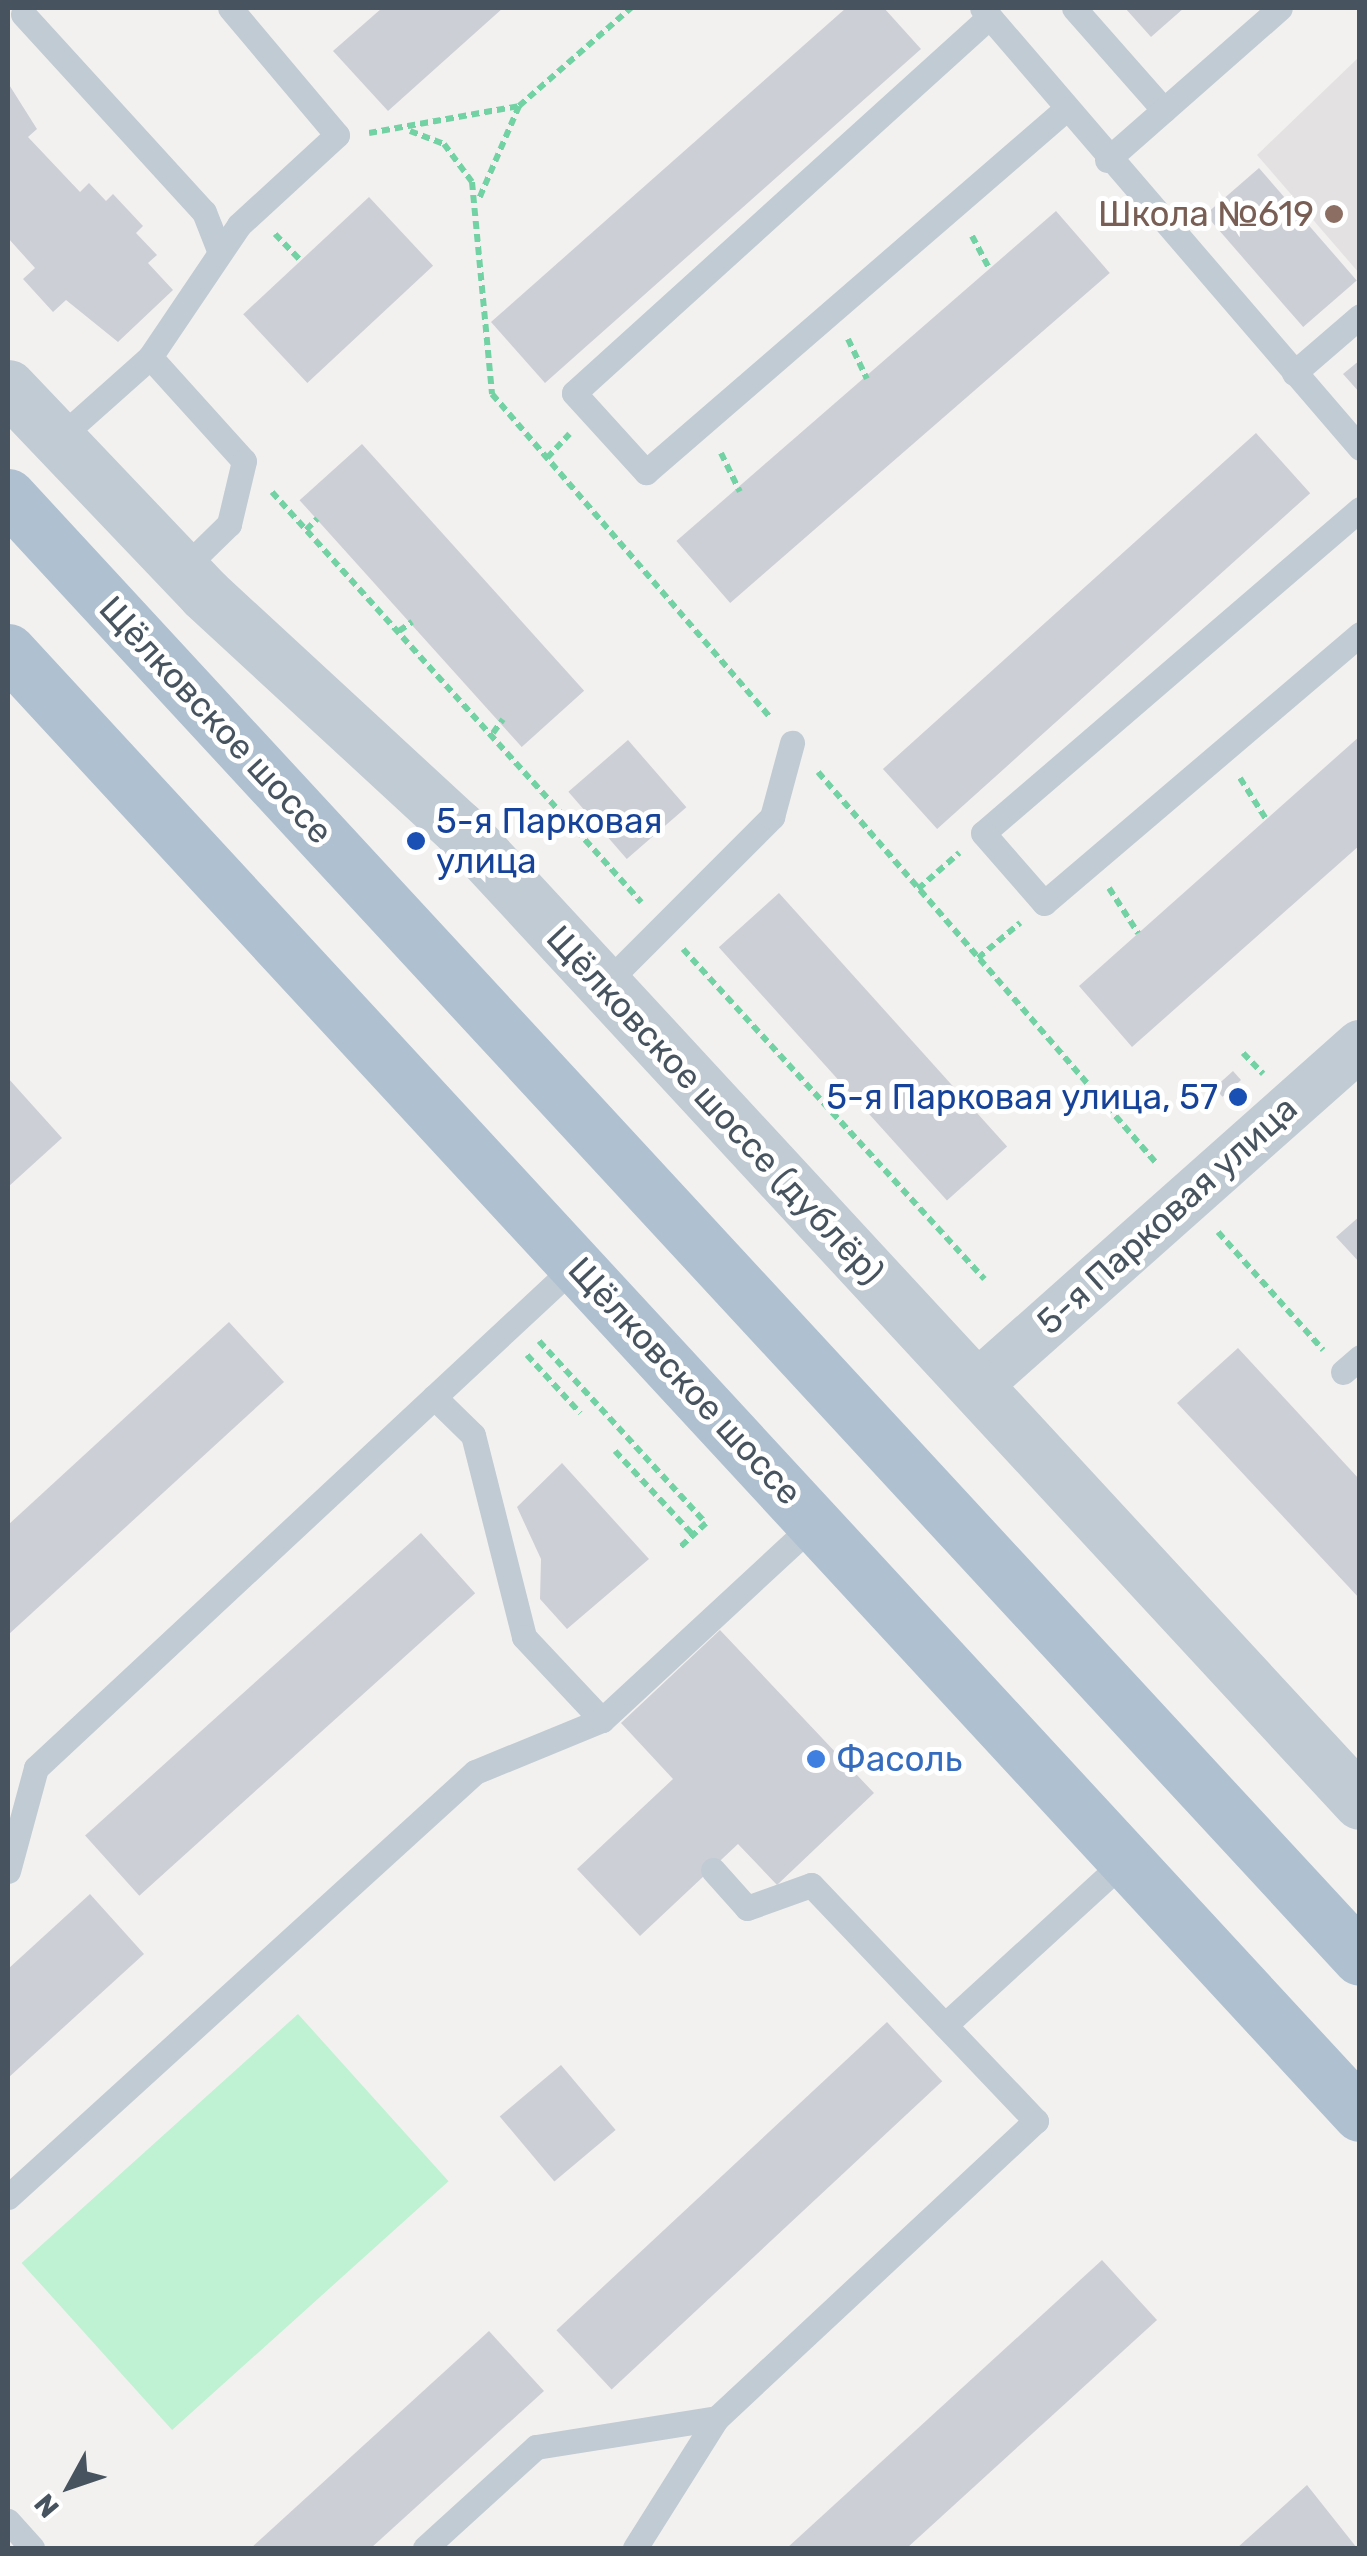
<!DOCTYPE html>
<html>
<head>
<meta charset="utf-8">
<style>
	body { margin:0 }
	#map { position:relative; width:1367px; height:2556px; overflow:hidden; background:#f3f1f0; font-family:Rubik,sans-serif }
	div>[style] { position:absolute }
	.education>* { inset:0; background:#e4e1e2 }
	.green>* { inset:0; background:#bef2d2; transform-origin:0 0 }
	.building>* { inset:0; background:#cccfd6; transform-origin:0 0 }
	.path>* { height:6px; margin-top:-3px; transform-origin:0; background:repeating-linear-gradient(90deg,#73d2a4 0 8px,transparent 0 13px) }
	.service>* { height:25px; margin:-12.5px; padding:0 12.5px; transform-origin:12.5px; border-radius:12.5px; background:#c1cbd3 }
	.minor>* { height:50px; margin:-25px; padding:0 25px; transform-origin:25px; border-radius:25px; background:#c1cbd3 }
	.tertiary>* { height:55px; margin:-27.5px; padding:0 27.5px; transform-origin:27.5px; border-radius:27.5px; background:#c1cbd3 }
	.primary>* { height:55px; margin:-27.5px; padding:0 27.5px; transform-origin:27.5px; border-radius:27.5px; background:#afc0d0 }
	.dots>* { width:28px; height:28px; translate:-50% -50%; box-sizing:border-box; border:5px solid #fff; border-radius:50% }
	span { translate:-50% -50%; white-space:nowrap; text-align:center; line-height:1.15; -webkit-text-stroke:10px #fff; paint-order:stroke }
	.education-label { font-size:35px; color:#785e54 }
	.right { translate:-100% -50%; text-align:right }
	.street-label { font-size:35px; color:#47545f }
	.transit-label { font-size:35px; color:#164399 }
	.left { translate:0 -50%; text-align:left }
	.shop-label { font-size:35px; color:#366cbe }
	.frame { position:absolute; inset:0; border:10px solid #47545f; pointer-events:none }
	.north { position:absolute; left:20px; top:2436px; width:100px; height:100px; -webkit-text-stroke:8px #fff; paint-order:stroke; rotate:230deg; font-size:28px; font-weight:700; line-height:40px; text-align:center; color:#47545f }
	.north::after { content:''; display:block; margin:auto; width:35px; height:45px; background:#47545f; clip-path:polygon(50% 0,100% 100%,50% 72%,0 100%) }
</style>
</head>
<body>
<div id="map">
	<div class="education">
		<div style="clip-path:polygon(1359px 57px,1359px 273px,1257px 155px)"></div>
	</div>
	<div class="green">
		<div style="left:298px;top:2014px;width:225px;height:372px;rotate:48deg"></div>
	</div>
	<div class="building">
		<div style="clip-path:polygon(382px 8px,503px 8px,388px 111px,333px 51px)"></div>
		<div style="clip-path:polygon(846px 8px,884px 8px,921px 49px,545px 383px,491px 322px)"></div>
		<div style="clip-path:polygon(1125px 8px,1184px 8px,1151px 37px)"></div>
		<div style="clip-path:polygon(8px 83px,37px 129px,28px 137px,80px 192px,89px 183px,106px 201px,113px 194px,143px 226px,136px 233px,157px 255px,148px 263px,173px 290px,118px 342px,66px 300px,53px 312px,23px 279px,35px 268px,8px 238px)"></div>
		<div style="left:1259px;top:168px;width:149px;height:71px;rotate:49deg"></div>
		<div style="left:369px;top:197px;width:94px;height:172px;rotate:47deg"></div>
		<div style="left:1056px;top:211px;width:82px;height:503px;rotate:49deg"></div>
		<div style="clip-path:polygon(1360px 360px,1360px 393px,1343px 374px)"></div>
		<div style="left:1256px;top:433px;width:81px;height:502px;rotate:48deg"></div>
		<div style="left:362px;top:444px;width:332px;height:84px;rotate:48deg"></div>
		<div style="clip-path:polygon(1360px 736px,1360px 845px,1132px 1047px,1079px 986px)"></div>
		<div style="left:628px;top:740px;width:89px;height:79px;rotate:49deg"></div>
		<div style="left:779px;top:893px;width:341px;height:81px;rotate:48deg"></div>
		<div style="left:1233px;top:1071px;width:12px;height:25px;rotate:48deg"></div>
		<div style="clip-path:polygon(8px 1078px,62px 1138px,8px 1187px)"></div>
		<div style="clip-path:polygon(1360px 1216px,1360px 1263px,1336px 1237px)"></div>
		<div style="clip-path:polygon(229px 1322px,284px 1382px,8px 1635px,8px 1525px)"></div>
		<div style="clip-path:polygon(1238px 1348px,1360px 1480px,1360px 1599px,1177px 1403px)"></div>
		<div style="clip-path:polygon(562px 1463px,649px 1559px,567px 1629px,540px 1599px,541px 1559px,517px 1507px)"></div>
		<div style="left:421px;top:1533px;width:81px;height:452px;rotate:48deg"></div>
		<div style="clip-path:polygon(720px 1630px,874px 1793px,777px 1885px,738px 1844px,640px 1936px,577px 1869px,673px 1779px,621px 1723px)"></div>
		<div style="clip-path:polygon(90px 1894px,144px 1954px,8px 2078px,8px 1969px)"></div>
		<div style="left:887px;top:2022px;width:81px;height:452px;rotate:47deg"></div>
		<div style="left:561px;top:2065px;width:85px;height:80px;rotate:50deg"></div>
		<div style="clip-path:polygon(1102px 2260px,1157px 2320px,907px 2548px,787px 2548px)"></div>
		<div style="clip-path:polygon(489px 2331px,544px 2391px,371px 2548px,251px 2548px)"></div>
		<div style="clip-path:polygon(1307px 2485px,1357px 2548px,1237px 2548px)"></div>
	</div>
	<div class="path">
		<div style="left:519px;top:106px;width:149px;rotate:-41.2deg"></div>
		<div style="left:410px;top:131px;width:36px;rotate:21deg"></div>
		<div style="left:444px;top:144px;width:47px;rotate:53.6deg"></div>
		<div style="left:472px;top:182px;width:213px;rotate:84.6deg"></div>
		<div style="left:492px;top:394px;width:428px;rotate:49.3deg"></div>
		<div style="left:369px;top:133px;width:152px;rotate:-10.2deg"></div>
		<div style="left:519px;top:106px;width:103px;rotate:113.3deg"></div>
		<div style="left:275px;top:234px;width:36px;rotate:46deg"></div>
		<div style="left:972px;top:236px;width:38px;rotate:62deg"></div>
		<div style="left:848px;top:339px;width:44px;rotate:64.6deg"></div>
		<div style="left:721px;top:453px;width:43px;rotate:64deg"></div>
		<div style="left:547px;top:458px;width:33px;rotate:-47deg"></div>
		<div style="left:272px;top:492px;width:552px;rotate:48.01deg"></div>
		<div style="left:306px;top:530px;width:16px;rotate:-45deg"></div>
		<div style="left:399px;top:631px;width:16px;rotate:-35deg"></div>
		<div style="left:493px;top:733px;width:17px;rotate:-54deg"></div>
		<div style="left:818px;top:772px;width:518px;rotate:49.15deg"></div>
		<div style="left:1240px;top:778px;width:49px;rotate:57.6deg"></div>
		<div style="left:1109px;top:888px;width:54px;rotate:57.2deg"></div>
		<div style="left:918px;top:889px;width:55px;rotate:-41.3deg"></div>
		<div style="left:683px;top:949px;width:447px;rotate:47.6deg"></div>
		<div style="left:978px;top:958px;width:55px;rotate:-39.8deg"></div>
		<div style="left:1243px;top:1053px;width:29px;rotate:46deg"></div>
		<div style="left:1218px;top:1232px;width:158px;rotate:48.3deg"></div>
		<div style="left:539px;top:1341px;width:247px;rotate:47.5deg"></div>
		<div style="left:706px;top:1523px;width:35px;rotate:137deg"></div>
		<div style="left:527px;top:1355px;width:79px;rotate:47.6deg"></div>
		<div style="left:615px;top:1451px;width:115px;rotate:47.1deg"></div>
	</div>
	<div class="service">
		<div style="left:982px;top:8px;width:580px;rotate:49.33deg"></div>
		<div style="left:1074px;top:8px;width:136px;rotate:48.6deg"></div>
		<div style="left:23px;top:14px;width:268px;rotate:47.6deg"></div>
		<div style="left:204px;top:212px;width:41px;rotate:68.5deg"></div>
		<div style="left:987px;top:19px;width:557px;rotate:137.84deg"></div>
		<div style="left:574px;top:393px;width:107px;rotate:47.7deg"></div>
		<div style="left:646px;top:472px;width:555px;rotate:-40.84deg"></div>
		<div style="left:1107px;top:160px;width:230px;rotate:-41.3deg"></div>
		<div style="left:150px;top:357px;width:140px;rotate:47.9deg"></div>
		<div style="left:244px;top:461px;width:65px;rotate:103.4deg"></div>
		<div style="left:229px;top:524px;width:66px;rotate:135.6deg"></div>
		<div style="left:1294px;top:373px;width:87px;rotate:-40.8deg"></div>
		<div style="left:57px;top:440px;width:125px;rotate:-41.7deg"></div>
		<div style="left:150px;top:357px;width:159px;rotate:-56deg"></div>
		<div style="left:239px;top:225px;width:133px;rotate:-42.6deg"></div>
		<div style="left:337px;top:135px;width:166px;rotate:-130.1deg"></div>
		<div style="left:1360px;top:509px;width:497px;rotate:139.3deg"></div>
		<div style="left:983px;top:833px;width:93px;rotate:48.9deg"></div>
		<div style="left:1044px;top:903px;width:415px;rotate:-40.4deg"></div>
		<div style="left:604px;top:985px;width:238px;rotate:-45deg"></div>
		<div style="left:772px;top:817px;width:77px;rotate:-74.9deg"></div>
		<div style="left:1343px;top:1372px;width:23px;rotate:-41deg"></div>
		<div style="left:434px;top:1397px;width:54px;rotate:44.3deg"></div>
		<div style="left:473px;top:1435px;width:208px;rotate:75.8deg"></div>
		<div style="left:524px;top:1637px;width:114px;rotate:46.8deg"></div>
		<div style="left:8px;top:1871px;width:107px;rotate:-74.8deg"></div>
		<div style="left:36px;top:1768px;width:739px;rotate:-42.97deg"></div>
		<div style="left:945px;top:2025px;width:245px;rotate:-42.4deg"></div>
		<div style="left:8px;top:2197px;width:631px;rotate:-42.3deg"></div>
		<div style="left:475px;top:1772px;width:137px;rotate:-22.3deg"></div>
		<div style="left:602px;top:1720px;width:290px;rotate:-42.8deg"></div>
		<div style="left:8px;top:2521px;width:36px;rotate:48deg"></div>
		<div style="left:425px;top:2548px;width:150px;rotate:-42.3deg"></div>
		<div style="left:536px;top:2447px;width:183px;rotate:-9.1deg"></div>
		<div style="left:717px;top:2418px;width:436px;rotate:-43deg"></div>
		<div style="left:1036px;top:2121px;width:326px;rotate:-133.6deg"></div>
		<div style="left:811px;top:1885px;width:68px;rotate:160.2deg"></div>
		<div style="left:747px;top:1908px;width:51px;rotate:-131.8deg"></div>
		<div style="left:635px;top:2548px;width:154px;rotate:-57.8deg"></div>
	</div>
	<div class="minor">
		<div style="left:975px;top:1387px;width:515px;rotate:-41.62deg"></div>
	</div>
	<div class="tertiary">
		<div style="left:8px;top:387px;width:286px;rotate:46.4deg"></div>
		<div style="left:205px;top:594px;width:345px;rotate:42.7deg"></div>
		<div style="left:459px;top:828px;width:1327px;rotate:47.23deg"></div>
	</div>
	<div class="primary">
		<div style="left:8px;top:496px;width:1991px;rotate:47.24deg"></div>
		<div style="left:8px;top:651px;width:1992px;rotate:47.26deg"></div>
	</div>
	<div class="dots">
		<div style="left:1334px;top:214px;background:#8d6e63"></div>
		<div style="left:416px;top:841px;background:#1a4fb4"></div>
		<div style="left:1238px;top:1097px;background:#1a4fb4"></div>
		<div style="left:816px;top:1759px;background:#3f7fe0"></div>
	</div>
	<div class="education-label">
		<span class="right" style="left:1314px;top:214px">Школа №619</span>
	</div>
	<div class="street-label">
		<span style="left:216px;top:720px;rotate:47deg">Щёлковское шоссе</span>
		<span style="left:715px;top:1105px;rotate:47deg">Щёлковское шоссе (дублёр)</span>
		<span style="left:1167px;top:1215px;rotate:-42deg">5-я Парковая улица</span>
		<span style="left:685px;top:1381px;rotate:47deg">Щёлковское шоссе</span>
	</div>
	<div class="transit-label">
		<span class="left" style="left:436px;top:841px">5-я Парковая<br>улица</span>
		<span class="right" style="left:1218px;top:1097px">5-я Парковая улица, 57</span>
	</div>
	<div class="shop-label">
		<span class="left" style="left:836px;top:1759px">Фасоль</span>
	</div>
	<div class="frame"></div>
	<div class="north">N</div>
</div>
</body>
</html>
